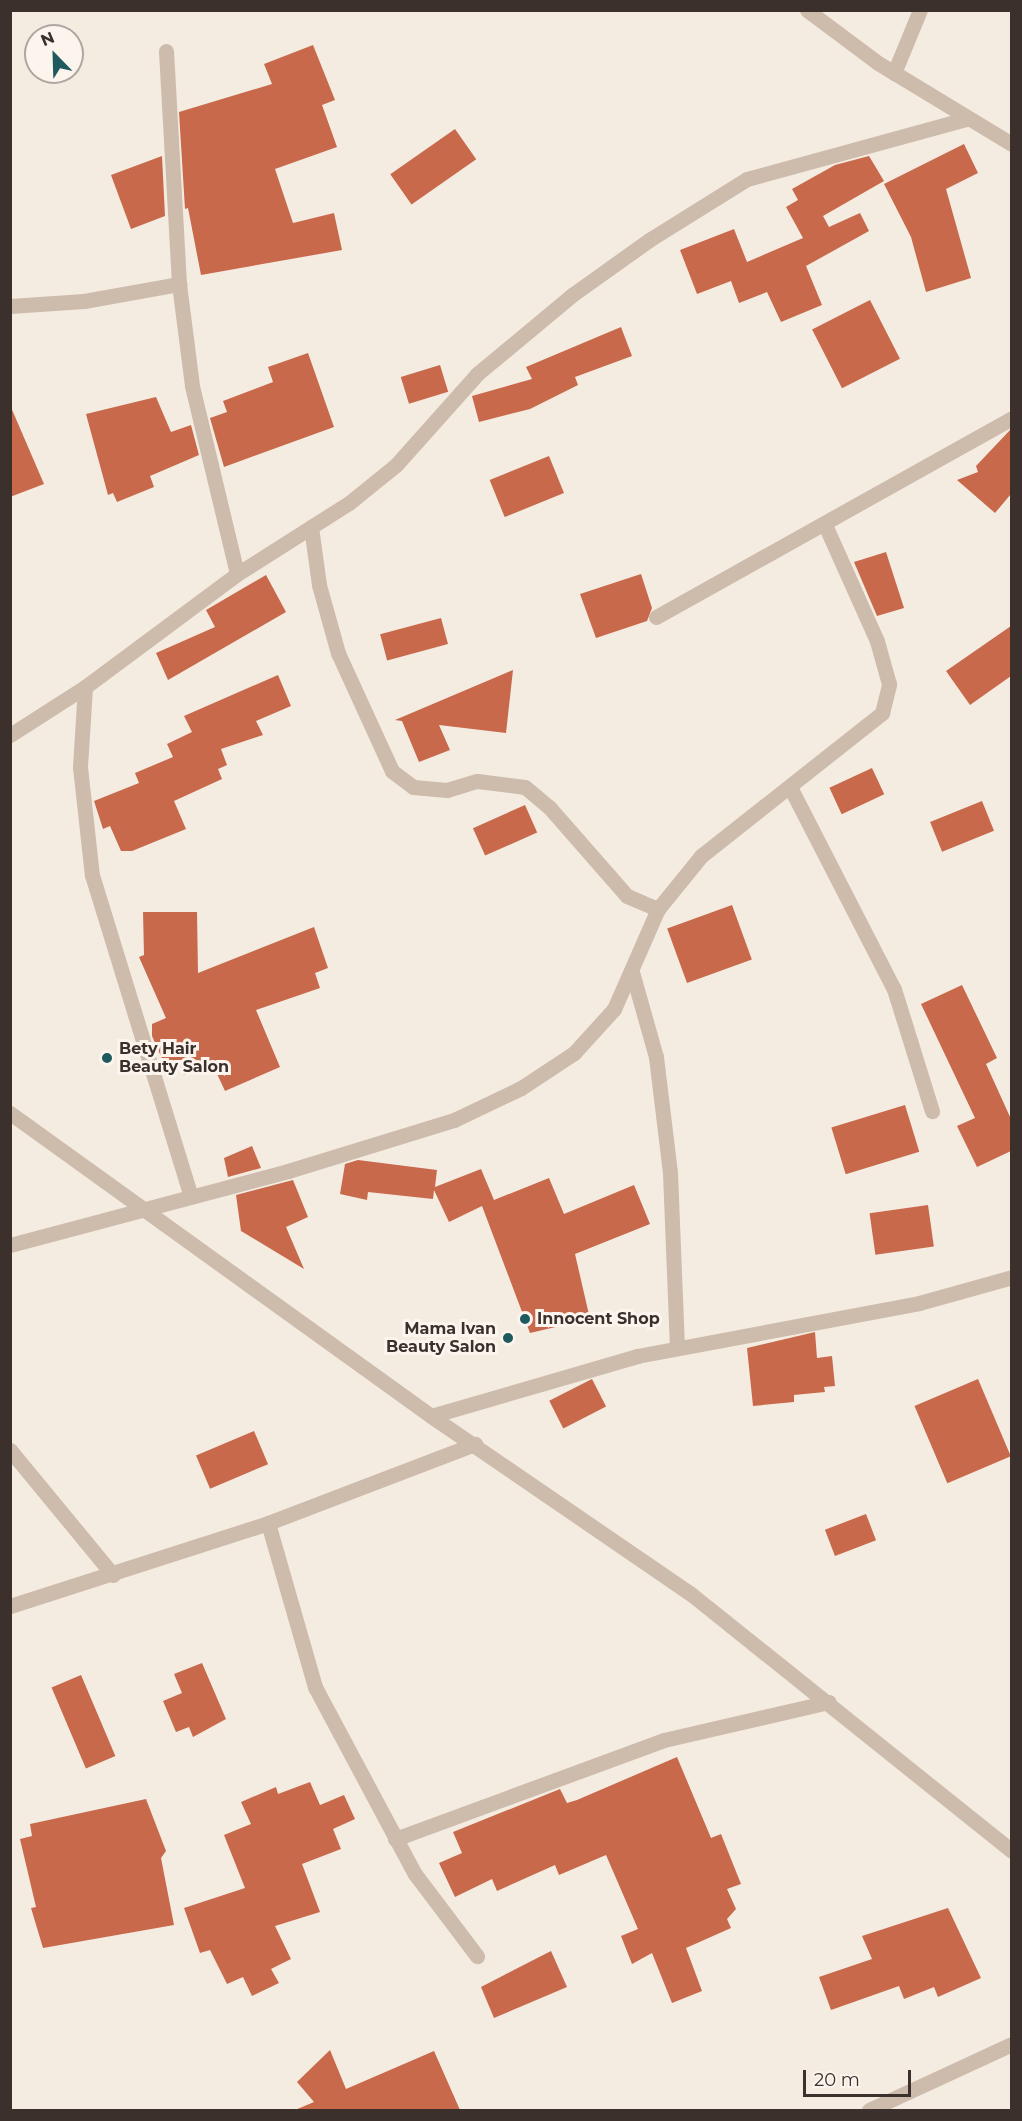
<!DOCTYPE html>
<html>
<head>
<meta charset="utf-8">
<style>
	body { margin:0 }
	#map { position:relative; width:1022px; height:2121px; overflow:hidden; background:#f4ebe1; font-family:Montserrat,sans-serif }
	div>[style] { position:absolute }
	.building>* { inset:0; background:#c8694b; transform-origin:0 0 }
	.minor>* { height:15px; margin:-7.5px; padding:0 7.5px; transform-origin:7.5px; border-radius:7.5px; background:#cdbbac }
	.dots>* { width:16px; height:16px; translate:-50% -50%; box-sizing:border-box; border:3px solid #fbf5ee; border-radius:50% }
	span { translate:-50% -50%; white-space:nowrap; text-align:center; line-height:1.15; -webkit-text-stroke:6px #fbf5ee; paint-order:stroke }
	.poi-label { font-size:16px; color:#3b302b; font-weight:700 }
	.left { translate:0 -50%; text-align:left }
	.right { translate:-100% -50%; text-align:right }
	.frame { position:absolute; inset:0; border:12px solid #3b302b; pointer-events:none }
	.north { position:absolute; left:24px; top:24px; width:60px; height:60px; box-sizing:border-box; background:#fbf5ee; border:2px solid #aea6a0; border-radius:50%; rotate:337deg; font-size:16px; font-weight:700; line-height:24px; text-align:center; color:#3b302b }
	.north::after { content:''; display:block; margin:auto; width:21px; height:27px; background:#1f5a5e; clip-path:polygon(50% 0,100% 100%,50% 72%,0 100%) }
	.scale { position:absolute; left:803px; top:2070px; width:108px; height:27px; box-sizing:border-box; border:3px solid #3b302b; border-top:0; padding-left:8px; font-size:18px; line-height:21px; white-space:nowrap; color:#3b302b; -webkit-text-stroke:4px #fbf5ee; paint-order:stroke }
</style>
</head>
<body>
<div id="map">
	<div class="building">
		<div style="clip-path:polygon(313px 45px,335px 100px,322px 105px,337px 147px,275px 169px,293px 223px,334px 213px,342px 250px,201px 275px,188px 208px,185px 209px,179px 112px,272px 84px,264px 64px)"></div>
		<div style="left:455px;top:129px;width:37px;height:79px;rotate:55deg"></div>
		<div style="clip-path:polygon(964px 144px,978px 173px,946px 189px,971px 278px,926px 292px,911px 237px,884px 184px)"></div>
		<div style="clip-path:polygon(162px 156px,165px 216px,131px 229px,111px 175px)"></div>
		<div style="clip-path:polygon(869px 156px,884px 181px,823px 216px,829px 227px,860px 213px,869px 231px,806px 266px,822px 305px,781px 322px,767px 292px,739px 303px,731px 281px,697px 294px,680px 250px,734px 229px,747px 262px,803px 238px,786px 207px,798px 200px,792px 189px,835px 165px)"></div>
		<div style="left:870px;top:300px;width:66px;height:65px;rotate:63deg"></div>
		<div style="clip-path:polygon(621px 327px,632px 356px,575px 377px,578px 385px,530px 409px,479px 422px,472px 396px,532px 379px,526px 367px)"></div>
		<div style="clip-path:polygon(308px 353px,334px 427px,224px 467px,210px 418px,227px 412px,223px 401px,273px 382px,268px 367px)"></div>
		<div style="left:440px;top:365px;width:28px;height:41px;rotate:73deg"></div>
		<div style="clip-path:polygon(156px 397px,171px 432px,191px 425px,199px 455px,150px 476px,154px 487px,117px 502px,113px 493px,108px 495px,86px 414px)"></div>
		<div style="clip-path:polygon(10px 405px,44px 484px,10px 497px)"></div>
		<div style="clip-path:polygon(1011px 429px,1011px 494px,995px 513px,957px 480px,978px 472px,976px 466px)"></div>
		<div style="left:549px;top:456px;width:40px;height:64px;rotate:68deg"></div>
		<div style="clip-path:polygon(886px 552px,904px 608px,877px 616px,854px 562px)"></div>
		<div style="clip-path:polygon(641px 574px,652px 608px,647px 621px,596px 638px,580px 594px)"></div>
		<div style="clip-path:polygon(266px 575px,286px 612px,168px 680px,156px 653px,215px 627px,206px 610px)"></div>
		<div style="left:441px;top:618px;width:27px;height:63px;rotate:75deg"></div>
		<div style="clip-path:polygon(1011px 626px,1011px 676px,970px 705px,946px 671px)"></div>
		<div style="clip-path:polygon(513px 670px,506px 733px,439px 725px,450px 750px,419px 762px,402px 721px,395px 720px)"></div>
		<div style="clip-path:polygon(278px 675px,291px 706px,256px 721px,263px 735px,221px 749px,227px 765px,218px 769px,222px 779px,174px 801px,186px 829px,132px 851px,121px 851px,110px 826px,103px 829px,94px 801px,139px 783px,135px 773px,173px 757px,167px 744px,192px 732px,184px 716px)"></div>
		<div style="left:872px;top:768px;width:29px;height:47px;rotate:65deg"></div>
		<div style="left:982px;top:801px;width:32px;height:56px;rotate:68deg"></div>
		<div style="left:525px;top:805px;width:30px;height:57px;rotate:66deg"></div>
		<div style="left:732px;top:905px;width:58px;height:69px;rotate:70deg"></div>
		<div style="clip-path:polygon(143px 912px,197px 912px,198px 973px,314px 927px,328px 968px,315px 973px,320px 988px,256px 1010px,280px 1067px,225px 1091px,212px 1063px,184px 1075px,180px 1064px,167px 1070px,152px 1036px,152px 1024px,166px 1018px,139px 957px,144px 955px)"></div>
		<div style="clip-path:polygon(962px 985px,997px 1058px,986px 1064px,1011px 1119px,1011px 1151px,977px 1167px,957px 1126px,975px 1118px,921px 1004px)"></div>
		<div style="left:905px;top:1105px;width:49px;height:77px;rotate:73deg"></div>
		<div style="clip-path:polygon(252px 1146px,261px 1168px,228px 1177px,224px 1158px)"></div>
		<div style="clip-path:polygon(358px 1160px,437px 1170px,435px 1187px,481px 1169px,494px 1200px,549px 1178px,564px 1214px,634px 1185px,650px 1224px,575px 1254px,590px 1319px,530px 1333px,482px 1206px,449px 1222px,434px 1190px,433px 1199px,368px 1192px,367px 1200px,340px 1194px,345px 1164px)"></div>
		<div style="clip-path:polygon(293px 1180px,308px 1217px,286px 1227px,304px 1269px,241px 1231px,236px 1195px)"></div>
		<div style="left:928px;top:1205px;width:42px;height:59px;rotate:82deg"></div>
		<div style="clip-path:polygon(815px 1332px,817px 1358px,832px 1356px,835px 1386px,824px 1387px,825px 1392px,794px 1395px,794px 1402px,753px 1406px,747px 1348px)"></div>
		<div style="left:592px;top:1379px;width:31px;height:48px;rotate:63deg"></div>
		<div style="left:978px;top:1379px;width:84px;height:69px;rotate:67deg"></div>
		<div style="left:254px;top:1431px;width:36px;height:63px;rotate:67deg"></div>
		<div style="left:866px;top:1514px;width:28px;height:44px;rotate:69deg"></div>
		<div style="clip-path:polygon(202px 1663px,226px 1719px,193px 1737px,189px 1727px,176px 1732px,163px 1701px,182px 1693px,174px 1674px)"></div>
		<div style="left:81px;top:1675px;width:88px;height:32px;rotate:67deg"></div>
		<div style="clip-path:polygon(677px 1757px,711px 1838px,721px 1834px,741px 1884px,727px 1889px,736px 1909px,727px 1919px,731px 1928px,686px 1948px,702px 1991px,672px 2003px,652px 1953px,632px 1964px,621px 1936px,638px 1929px,606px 1855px,559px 1875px,555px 1865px,497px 1891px,492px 1879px,455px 1897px,439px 1863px,462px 1853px,453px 1832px,560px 1789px,567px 1803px,577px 1800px)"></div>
		<div style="clip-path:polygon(310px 1782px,320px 1805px,344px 1795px,355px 1819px,333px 1829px,341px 1849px,302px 1864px,320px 1912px,275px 1926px,291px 1959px,271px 1969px,279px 1983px,252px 1996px,243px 1977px,227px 1984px,210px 1950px,200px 1953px,184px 1908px,245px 1888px,224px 1835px,251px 1824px,241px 1802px,276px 1787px,278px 1794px)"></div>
		<div style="clip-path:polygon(146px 1799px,166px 1851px,161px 1858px,174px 1925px,43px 1948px,31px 1908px,36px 1907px,20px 1839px,32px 1836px,30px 1824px)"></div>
		<div style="clip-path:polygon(948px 1908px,981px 1978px,938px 1997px,934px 1987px,904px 1999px,899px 1986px,831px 2010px,819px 1977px,872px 1959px,862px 1936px)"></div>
		<div style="clip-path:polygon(551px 1951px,567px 1987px,494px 2018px,481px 1987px)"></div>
		<div style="clip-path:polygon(330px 2050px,346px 2089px,434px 2051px,460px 2110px,295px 2110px,314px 2102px,297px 2082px)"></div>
	</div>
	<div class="minor">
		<div style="left:807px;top:10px;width:89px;rotate:36.7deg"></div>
		<div style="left:878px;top:63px;width:157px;rotate:31.2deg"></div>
		<div style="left:166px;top:51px;width:233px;rotate:86.8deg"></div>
		<div style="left:179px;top:284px;width:103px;rotate:82.7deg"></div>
		<div style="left:192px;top:386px;width:193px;rotate:76.5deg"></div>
		<div style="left:894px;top:73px;width:68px;rotate:-67.6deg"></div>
		<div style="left:10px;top:306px;width:74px;rotate:-3.9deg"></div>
		<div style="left:84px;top:301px;width:97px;rotate:-10.1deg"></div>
		<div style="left:311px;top:527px;width:59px;rotate:82.1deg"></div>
		<div style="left:319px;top:585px;width:71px;rotate:74.4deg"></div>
		<div style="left:338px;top:653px;width:130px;rotate:65.4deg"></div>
		<div style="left:392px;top:771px;width:26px;rotate:37deg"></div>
		<div style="left:413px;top:787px;width:34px;rotate:5deg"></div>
		<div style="left:447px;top:790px;width:31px;rotate:-17deg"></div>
		<div style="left:477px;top:781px;width:48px;rotate:7.1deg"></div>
		<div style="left:525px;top:787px;width:31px;rotate:40deg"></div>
		<div style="left:549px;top:807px;width:118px;rotate:48.8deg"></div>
		<div style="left:627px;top:896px;width:34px;rotate:23deg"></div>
		<div style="left:656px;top:617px;width:408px;rotate:-29.2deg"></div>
		<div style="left:85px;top:687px;width:80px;rotate:93.6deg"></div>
		<div style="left:80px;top:767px;width:109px;rotate:83.7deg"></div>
		<div style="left:92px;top:875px;width:336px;rotate:72.9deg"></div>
		<div style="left:10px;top:735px;width:89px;rotate:-32.6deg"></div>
		<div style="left:85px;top:687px;width:189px;rotate:-36.6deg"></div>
		<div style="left:237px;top:574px;width:133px;rotate:-32.4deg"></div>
		<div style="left:349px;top:503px;width:60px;rotate:-39deg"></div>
		<div style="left:396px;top:465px;width:122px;rotate:-48.3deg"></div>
		<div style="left:477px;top:374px;width:124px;rotate:-39.7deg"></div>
		<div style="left:572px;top:295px;width:95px;rotate:-35.5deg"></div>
		<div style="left:649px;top:240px;width:115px;rotate:-31.9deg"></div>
		<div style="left:747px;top:179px;width:227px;rotate:-15.3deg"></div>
		<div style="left:790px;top:787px;width:227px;rotate:62.8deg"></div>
		<div style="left:894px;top:989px;width:128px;rotate:72.7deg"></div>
		<div style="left:632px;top:972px;width:88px;rotate:74.2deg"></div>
		<div style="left:656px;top:1057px;width:117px;rotate:83.1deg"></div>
		<div style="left:670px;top:1173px;width:175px;rotate:87.7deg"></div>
		<div style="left:10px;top:1113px;width:519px;rotate:35.74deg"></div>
		<div style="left:431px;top:1416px;width:315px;rotate:34.4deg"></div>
		<div style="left:691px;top:1594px;width:411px;rotate:38.7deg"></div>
		<div style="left:10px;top:1245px;width:288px;rotate:-14.9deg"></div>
		<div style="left:288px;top:1171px;width:174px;rotate:-17.1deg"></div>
		<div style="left:454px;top:1120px;width:74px;rotate:-25.5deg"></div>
		<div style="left:521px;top:1088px;width:64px;rotate:-33.4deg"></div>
		<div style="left:574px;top:1053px;width:59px;rotate:-47.7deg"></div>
		<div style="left:614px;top:1009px;width:109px;rotate:-66.3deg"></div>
		<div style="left:658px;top:909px;width:68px;rotate:-50.9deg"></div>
		<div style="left:701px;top:856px;width:231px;rotate:-38.3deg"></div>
		<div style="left:882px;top:713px;width:30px;rotate:-76deg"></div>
		<div style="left:889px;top:684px;width:45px;rotate:-105.6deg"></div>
		<div style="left:877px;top:641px;width:127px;rotate:-114.1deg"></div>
		<div style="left:431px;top:1416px;width:215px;rotate:-16.2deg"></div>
		<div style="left:637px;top:1356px;width:287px;rotate:-10.6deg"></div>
		<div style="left:919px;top:1303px;width:97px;rotate:-15.6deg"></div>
		<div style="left:10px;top:1450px;width:162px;rotate:50.5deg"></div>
		<div style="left:268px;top:1523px;width:171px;rotate:74deg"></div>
		<div style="left:315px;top:1687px;width:212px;rotate:61.9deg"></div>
		<div style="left:415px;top:1874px;width:103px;rotate:52.9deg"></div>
		<div style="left:10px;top:1606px;width:271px;rotate:-17.8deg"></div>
		<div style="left:268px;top:1523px;width:222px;rotate:-20.9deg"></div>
		<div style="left:395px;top:1839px;width:287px;rotate:-20.2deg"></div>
		<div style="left:664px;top:1740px;width:169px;rotate:-13deg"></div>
		<div style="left:869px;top:2110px;width:157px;rotate:-24.8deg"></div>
	</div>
	<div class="dots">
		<div style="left:107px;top:1058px;background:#1f5a5e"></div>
		<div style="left:525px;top:1319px;background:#1f5a5e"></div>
		<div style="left:508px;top:1338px;background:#1f5a5e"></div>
	</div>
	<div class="poi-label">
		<span class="left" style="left:119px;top:1058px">Bety Hair<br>Beauty Salon</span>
		<span class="left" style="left:537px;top:1319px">Innocent Shop</span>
		<span class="right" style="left:496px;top:1338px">Mama Ivan<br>Beauty Salon</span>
	</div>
	<div class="frame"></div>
	<div class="north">N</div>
	<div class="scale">20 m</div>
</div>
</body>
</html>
